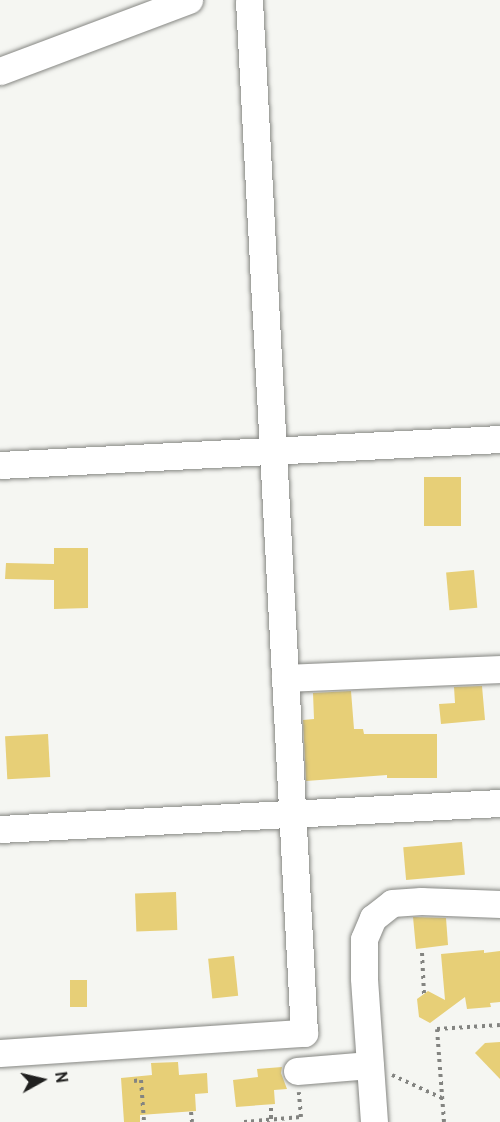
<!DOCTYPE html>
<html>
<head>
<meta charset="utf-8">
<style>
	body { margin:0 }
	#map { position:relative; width:500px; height:1122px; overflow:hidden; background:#f5f6f2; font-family:Overpass,sans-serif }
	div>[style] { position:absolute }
	.building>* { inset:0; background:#e7cf77; transform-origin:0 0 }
	.path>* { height:4px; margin-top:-2px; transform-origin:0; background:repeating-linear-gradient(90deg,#838481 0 3px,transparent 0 7.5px) }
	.roads { filter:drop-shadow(0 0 2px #868783) drop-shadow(0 0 2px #868783) }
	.minor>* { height:27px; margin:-13.5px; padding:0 13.5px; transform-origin:13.5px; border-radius:13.5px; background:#fff }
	span { translate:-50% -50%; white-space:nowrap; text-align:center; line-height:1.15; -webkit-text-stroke:4.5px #f5f6f2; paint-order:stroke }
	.north { position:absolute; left:12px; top:1050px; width:60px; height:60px; -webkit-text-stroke:4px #f5f6f2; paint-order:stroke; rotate:82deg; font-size:16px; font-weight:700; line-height:24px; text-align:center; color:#20201f }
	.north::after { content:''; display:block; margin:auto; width:21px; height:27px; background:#20201f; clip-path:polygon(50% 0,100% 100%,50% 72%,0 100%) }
</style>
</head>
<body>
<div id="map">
	<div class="building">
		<div style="left:424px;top:477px;width:37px;height:49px"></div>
		<div style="clip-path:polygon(54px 548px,88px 548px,88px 608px,54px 609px,54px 580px,5px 579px,6px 563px,54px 564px)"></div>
		<div style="left:474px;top:570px;width:38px;height:28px;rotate:85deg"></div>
		<div style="clip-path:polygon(482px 686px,485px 720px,441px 724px,439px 704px,455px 703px,454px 687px)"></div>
		<div style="clip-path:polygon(351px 691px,354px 729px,363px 729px,364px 734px,437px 734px,437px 778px,387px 778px,387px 775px,306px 781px,303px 720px,314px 719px,313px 693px)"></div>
		<div style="left:48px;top:734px;width:43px;height:43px;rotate:87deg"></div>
		<div style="left:462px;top:842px;width:33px;height:59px;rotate:85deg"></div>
		<div style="left:176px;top:892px;width:38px;height:41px;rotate:88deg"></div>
		<div style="clip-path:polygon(413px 917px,446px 918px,448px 945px,416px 949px)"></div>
		<div style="clip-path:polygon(484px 950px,484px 953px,500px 951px,500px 1002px,490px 1003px,491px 1007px,467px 1009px,465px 997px,430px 1023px,419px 1017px,417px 999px,428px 991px,445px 1000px,441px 954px)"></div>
		<div style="left:234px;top:956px;width:40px;height:26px;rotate:84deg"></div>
		<div style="left:70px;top:980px;width:17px;height:27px"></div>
		<div style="clip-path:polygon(500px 1042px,500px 1079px,475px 1053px,485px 1043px)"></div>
		<div style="clip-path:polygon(178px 1062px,179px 1075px,207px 1073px,208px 1093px,195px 1094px,196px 1111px,140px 1115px,140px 1122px,124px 1122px,121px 1078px,152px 1075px,151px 1063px)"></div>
		<div style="clip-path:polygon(282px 1067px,281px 1073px,287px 1089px,274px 1090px,275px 1104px,236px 1107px,233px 1080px,258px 1077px,257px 1069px)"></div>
	</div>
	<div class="path">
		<div style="left:422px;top:953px;width:41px;rotate:87.2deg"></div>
		<div style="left:392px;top:1075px;width:55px;rotate:24.7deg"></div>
		<div style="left:134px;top:1081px;width:7px;rotate:-8deg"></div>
		<div style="left:141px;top:1080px;width:42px;rotate:85.9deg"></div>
		<div style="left:271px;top:1108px;width:12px;rotate:90deg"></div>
		<div style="left:191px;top:1112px;width:10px;rotate:84deg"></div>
		<div style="left:244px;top:1122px;width:57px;rotate:-5deg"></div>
		<div style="left:301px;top:1117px;width:25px;rotate:-95deg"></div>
		<div style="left:444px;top:1122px;width:93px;rotate:-94.3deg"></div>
		<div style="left:437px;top:1029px;width:63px;rotate:-3.6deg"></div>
	</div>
	<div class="roads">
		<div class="minor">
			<div style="left:0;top:71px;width:202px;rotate:-20.6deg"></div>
			<div style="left:0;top:465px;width:501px;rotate:-2.98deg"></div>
			<div style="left:285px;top:678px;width:215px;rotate:-2.4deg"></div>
			<div style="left:0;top:829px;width:501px;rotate:-2.98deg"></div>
			<div style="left:0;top:1053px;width:305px;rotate:-3.8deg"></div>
			<div style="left:304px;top:1033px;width:1034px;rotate:-93.05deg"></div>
			<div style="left:297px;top:1071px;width:73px;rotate:-4.7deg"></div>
			<div style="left:374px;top:1122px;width:144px;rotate:-94deg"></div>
			<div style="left:364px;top:978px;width:39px;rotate:-90deg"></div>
			<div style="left:364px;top:939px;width:23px;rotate:-67deg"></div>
			<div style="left:373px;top:918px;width:24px;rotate:-38deg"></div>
			<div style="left:392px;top:903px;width:29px;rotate:-4deg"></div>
			<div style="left:421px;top:901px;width:79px;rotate:2.2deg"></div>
		</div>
	</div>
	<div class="north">N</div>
</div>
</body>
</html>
